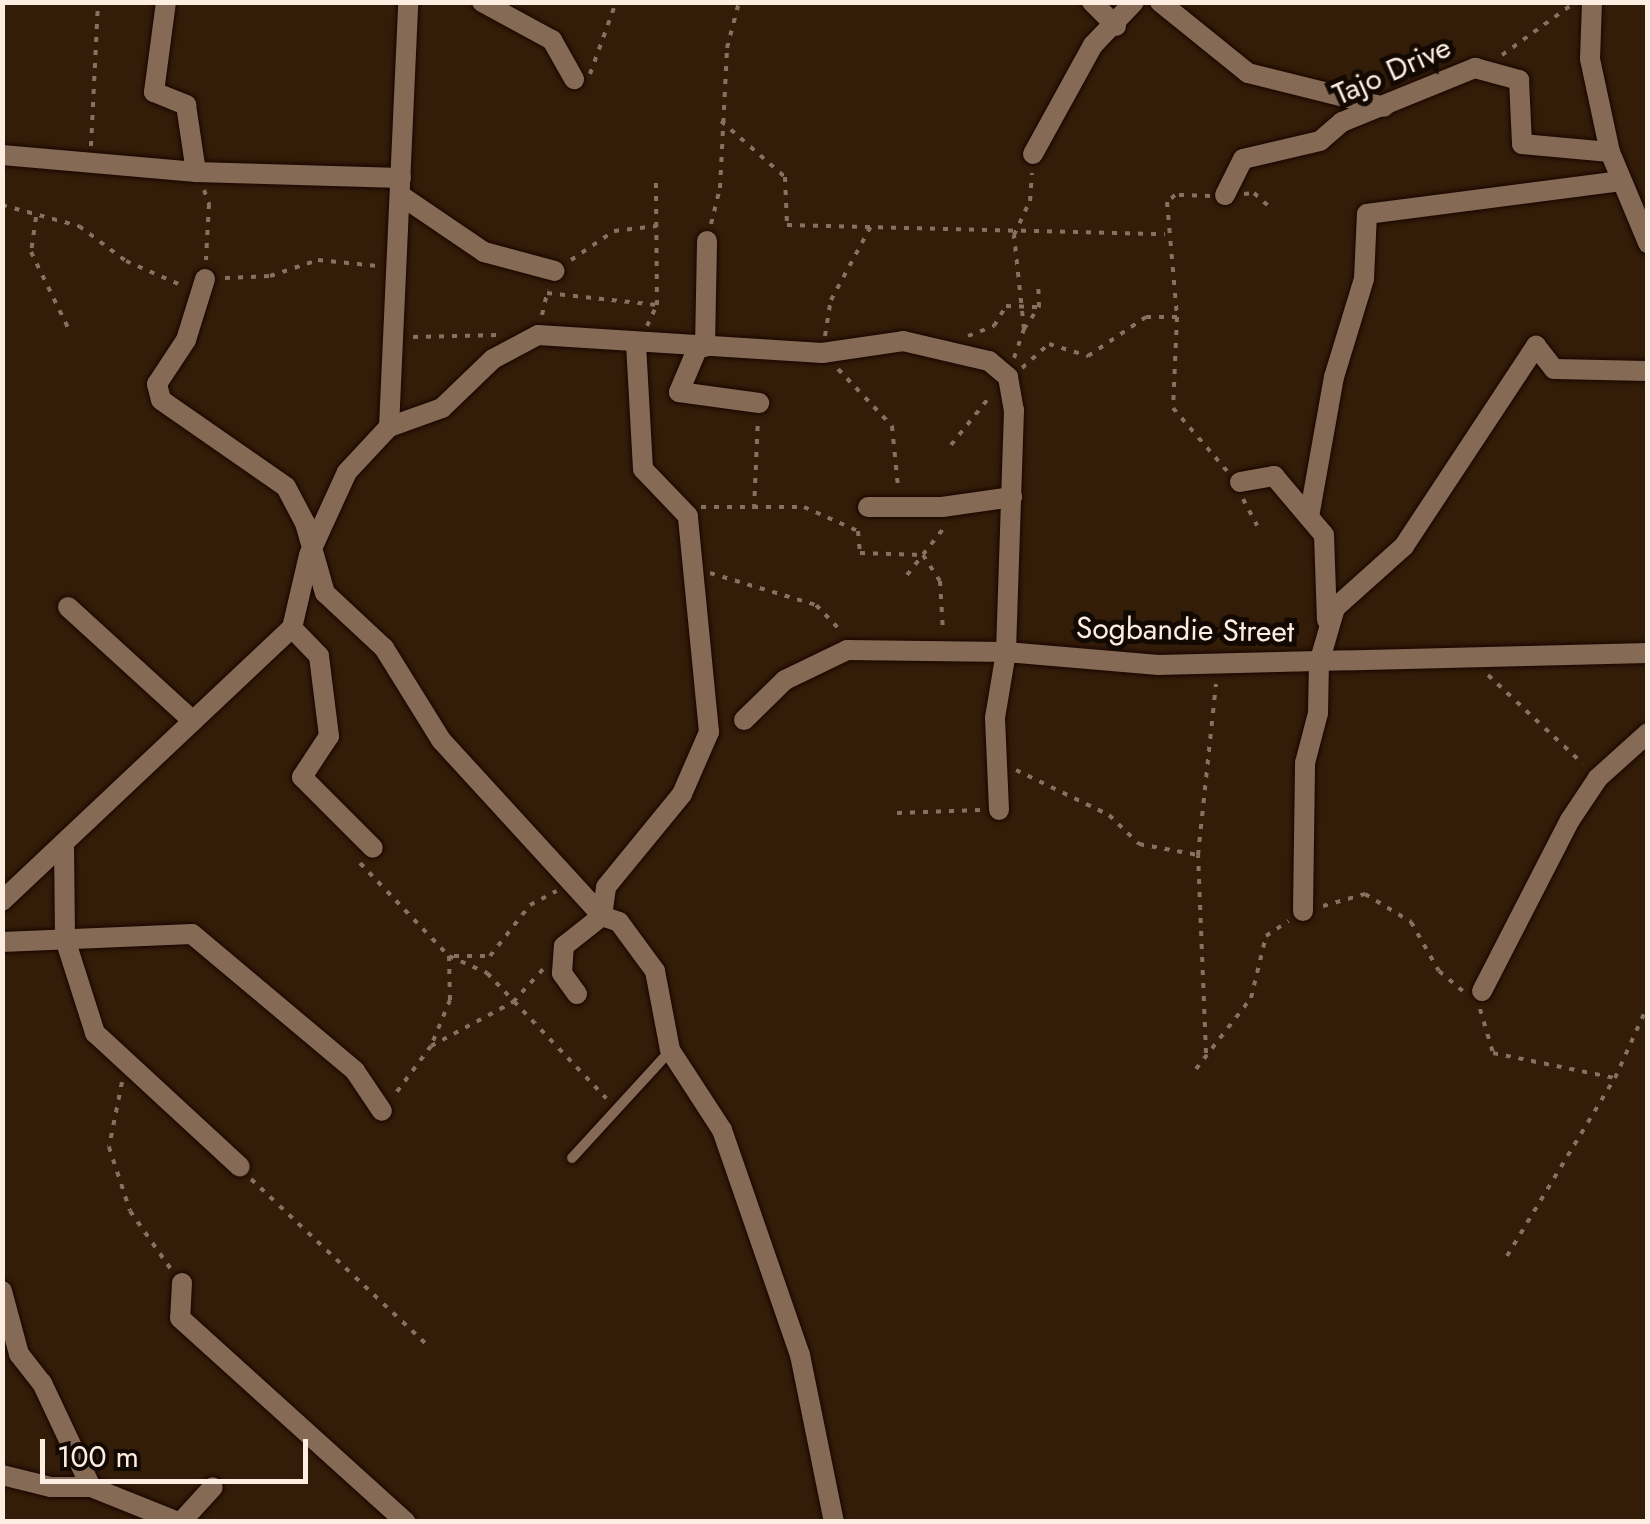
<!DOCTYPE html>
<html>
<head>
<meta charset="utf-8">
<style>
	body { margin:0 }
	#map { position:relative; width:1650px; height:1524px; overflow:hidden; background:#331c08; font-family:Jost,sans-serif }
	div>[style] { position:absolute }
	.path>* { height:4px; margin-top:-2px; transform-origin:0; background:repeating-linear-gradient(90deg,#867262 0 5px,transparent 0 13px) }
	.roads { filter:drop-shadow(0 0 2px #190500) drop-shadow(0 0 2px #190500) }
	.service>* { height:10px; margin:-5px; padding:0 5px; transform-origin:5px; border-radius:5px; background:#856a55 }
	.minor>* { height:20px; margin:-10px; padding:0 10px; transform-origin:10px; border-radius:10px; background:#856a55 }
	span { translate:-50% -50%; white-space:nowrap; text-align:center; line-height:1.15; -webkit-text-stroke:10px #130903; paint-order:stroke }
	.street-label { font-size:30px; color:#feeee2 }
	.frame { position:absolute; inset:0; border:5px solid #feeee2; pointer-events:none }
	.scale { position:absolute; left:40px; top:1439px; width:268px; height:45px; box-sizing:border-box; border:5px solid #feeee2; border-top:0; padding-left:12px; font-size:30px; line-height:35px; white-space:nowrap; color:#feeee2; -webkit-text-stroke:8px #130903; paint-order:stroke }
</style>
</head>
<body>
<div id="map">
	<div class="path">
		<div style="left:1502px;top:55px;width:89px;rotate:-35.8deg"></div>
		<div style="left:590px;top:74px;width:77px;rotate:-70.1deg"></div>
		<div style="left:721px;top:121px;width:85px;rotate:41.2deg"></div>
		<div style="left:785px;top:177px;width:48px;rotate:87.6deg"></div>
		<div style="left:787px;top:225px;width:378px;rotate:1.4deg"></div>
		<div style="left:91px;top:146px;width:144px;rotate:-87.2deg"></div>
		<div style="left:204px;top:190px;width:15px;rotate:70deg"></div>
		<div style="left:209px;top:204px;width:56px;rotate:93.1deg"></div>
		<div style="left:1244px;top:194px;width:10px;rotate:-6deg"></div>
		<div style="left:1254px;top:193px;width:25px;rotate:42deg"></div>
		<div style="left:1210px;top:196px;width:35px;rotate:-178deg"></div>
		<div style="left:1175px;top:195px;width:11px;rotate:139deg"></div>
		<div style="left:1167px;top:202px;width:115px;rotate:85deg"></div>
		<div style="left:1177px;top:317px;width:91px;rotate:92.5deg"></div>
		<div style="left:1173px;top:408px;width:83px;rotate:49.4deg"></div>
		<div style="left:2px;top:205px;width:80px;rotate:15.3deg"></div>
		<div style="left:79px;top:226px;width:59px;rotate:36.7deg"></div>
		<div style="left:126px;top:261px;width:62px;rotate:23.7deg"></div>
		<div style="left:36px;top:217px;width:35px;rotate:98deg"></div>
		<div style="left:31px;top:252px;width:89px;rotate:64deg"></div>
		<div style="left:711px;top:224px;width:37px;rotate:-76deg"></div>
		<div style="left:720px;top:188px;width:140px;rotate:-87.1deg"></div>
		<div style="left:727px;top:48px;width:48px;rotate:-75.4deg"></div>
		<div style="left:571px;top:260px;width:52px;rotate:-34deg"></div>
		<div style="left:614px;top:231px;width:43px;rotate:-6.6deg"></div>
		<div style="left:225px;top:278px;width:45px;rotate:-2.5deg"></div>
		<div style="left:270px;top:276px;width:51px;rotate:-18.4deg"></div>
		<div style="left:318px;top:260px;width:60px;rotate:5.7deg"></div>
		<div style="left:547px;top:293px;width:111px;rotate:6.2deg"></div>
		<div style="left:542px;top:315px;width:26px;rotate:-77deg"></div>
		<div style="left:647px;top:326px;width:23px;rotate:-65deg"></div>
		<div style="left:657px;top:305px;width:127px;rotate:-90.5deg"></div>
		<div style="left:1024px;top:329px;width:27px;rotate:-56deg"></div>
		<div style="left:1039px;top:307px;width:25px;rotate:-92deg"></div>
		<div style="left:825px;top:336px;width:36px;rotate:-81deg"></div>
		<div style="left:831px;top:300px;width:84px;rotate:-61.6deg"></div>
		<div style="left:968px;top:336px;width:28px;rotate:-21deg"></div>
		<div style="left:994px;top:326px;width:23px;rotate:-59deg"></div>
		<div style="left:1006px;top:306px;width:33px;rotate:2deg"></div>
		<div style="left:413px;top:337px;width:85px;rotate:-1.3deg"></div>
		<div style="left:1014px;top:358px;width:31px;rotate:-71deg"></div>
		<div style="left:1024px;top:329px;width:95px;rotate:-96.1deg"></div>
		<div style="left:1014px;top:235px;width:38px;rotate:-65deg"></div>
		<div style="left:1030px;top:201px;width:28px;rotate:-86deg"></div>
		<div style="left:1022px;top:368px;width:36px;rotate:-42deg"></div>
		<div style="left:1049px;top:344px;width:41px;rotate:17.1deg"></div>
		<div style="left:1088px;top:356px;width:70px;rotate:-33.9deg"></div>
		<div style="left:1146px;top:317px;width:31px"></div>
		<div style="left:838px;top:369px;width:79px;rotate:46.5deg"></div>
		<div style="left:892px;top:426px;width:61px;rotate:84.4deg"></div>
		<div style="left:951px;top:445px;width:65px;rotate:-51.2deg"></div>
		<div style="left:1243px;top:499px;width:30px;rotate:62deg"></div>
		<div style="left:701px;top:507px;width:103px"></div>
		<div style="left:804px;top:507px;width:59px;rotate:24deg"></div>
		<div style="left:858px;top:531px;width:22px;rotate:85deg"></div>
		<div style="left:860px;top:553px;width:63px;rotate:1.8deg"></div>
		<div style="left:923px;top:555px;width:31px;rotate:57deg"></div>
		<div style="left:940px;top:581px;width:50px;rotate:86.6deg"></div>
		<div style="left:754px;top:509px;width:90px;rotate:-87.5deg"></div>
		<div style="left:710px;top:573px;width:111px;rotate:16.8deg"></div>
		<div style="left:816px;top:605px;width:39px;rotate:46deg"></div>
		<div style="left:907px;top:575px;width:65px;rotate:-51.9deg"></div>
		<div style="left:1488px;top:675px;width:130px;rotate:43.1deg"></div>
		<div style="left:1016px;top:770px;width:103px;rotate:25.8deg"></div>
		<div style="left:1109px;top:815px;width:42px;rotate:44deg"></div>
		<div style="left:1139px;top:844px;width:60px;rotate:10.6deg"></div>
		<div style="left:897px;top:813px;width:83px;rotate:-2.1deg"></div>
		<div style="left:360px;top:863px;width:129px;rotate:46.3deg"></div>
		<div style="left:449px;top:956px;width:44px;rotate:88.7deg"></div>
		<div style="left:450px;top:1000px;width:50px;rotate:112.4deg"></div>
		<div style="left:431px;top:1046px;width:64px;rotate:126.7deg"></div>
		<div style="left:1323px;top:906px;width:44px;rotate:-15.9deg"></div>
		<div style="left:1365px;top:894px;width:54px;rotate:31.3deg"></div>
		<div style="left:1411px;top:922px;width:56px;rotate:60.3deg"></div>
		<div style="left:1439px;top:971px;width:33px;rotate:40deg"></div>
		<div style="left:449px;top:956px;width:42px;rotate:24.1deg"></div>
		<div style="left:487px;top:973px;width:173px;rotate:46.4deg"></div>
		<div style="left:454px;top:956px;width:36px"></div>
		<div style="left:490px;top:956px;width:65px;rotate:-51.9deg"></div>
		<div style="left:530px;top:905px;width:30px;rotate:-28deg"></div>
		<div style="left:1480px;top:1009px;width:46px;rotate:73.5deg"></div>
		<div style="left:1493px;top:1053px;width:125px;rotate:11.6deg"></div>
		<div style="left:431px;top:1046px;width:93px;rotate:-28.2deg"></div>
		<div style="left:513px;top:1002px;width:46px;rotate:-47.6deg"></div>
		<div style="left:1206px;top:1053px;width:198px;rotate:-92.3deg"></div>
		<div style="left:1198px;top:855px;width:172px;rotate:-84deg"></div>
		<div style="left:1196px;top:1069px;width:90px;rotate:-52.2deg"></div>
		<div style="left:1251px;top:998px;width:64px;rotate:-76.4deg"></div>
		<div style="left:1266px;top:936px;width:27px;rotate:-34deg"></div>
		<div style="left:122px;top:1082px;width:66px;rotate:101.3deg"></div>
		<div style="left:109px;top:1147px;width:67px;rotate:71.8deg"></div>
		<div style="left:130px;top:1211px;width:70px;rotate:54.9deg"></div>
		<div style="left:251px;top:1179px;width:245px;rotate:43.3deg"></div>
		<div style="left:1507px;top:1256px;width:208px;rotate:-58.8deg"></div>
		<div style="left:1615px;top:1078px;width:80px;rotate:-65.7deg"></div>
	</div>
	<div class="roads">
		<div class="service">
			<div style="left:572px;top:1158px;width:145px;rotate:-47.5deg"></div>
		</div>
		<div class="minor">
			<div style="left:166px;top:2px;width:91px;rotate:97.6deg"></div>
			<div style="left:154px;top:92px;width:35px;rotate:22deg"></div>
			<div style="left:186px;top:105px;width:68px;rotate:81.5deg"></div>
			<div style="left:482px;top:2px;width:80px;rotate:28.5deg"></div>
			<div style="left:552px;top:40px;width:45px;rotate:60.6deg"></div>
			<div style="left:1092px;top:2px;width:34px;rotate:45deg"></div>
			<div style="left:1160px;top:2px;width:113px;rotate:38.9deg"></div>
			<div style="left:1248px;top:73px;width:140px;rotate:14deg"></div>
			<div style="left:1592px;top:2px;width:57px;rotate:92deg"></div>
			<div style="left:1590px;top:59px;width:95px;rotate:77.9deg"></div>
			<div style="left:1610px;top:152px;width:99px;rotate:67.3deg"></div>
			<div style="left:1033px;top:154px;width:124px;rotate:-61.2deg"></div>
			<div style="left:1093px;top:45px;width:59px;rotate:-46.4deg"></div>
			<div style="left:2px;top:155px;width:195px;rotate:5deg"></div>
			<div style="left:196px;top:172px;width:205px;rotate:1.7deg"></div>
			<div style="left:400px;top:195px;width:102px;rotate:34.2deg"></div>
			<div style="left:484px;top:252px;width:73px;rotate:15deg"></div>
			<div style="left:1225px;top:195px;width:40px;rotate:-63.4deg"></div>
			<div style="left:1243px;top:159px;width:79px;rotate:-13.2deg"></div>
			<div style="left:1320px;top:141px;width:29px;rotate:-41deg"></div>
			<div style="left:1342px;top:122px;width:144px;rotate:-22.1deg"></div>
			<div style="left:1475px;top:68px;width:46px;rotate:15.3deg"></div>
			<div style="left:1519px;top:80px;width:64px;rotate:87.3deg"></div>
			<div style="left:1522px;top:144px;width:88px;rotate:5.2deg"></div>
			<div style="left:205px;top:279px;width:64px;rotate:107.3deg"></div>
			<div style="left:186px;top:340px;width:53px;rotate:123.4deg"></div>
			<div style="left:157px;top:384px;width:16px;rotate:76deg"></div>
			<div style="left:161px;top:400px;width:152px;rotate:34.8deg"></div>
			<div style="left:286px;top:487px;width:41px;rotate:62.2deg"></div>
			<div style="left:305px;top:523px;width:73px;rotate:74.1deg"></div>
			<div style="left:325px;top:593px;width:81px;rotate:43deg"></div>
			<div style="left:384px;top:648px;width:108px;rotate:58.2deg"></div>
			<div style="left:441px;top:740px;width:239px;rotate:47.5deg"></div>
			<div style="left:602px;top:916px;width:18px;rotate:19deg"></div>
			<div style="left:619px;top:922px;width:61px;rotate:53.7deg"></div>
			<div style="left:655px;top:971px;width:80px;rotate:79.2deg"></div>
			<div style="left:670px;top:1050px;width:95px;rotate:57deg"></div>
			<div style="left:722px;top:1130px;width:238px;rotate:70.9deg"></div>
			<div style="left:800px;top:1355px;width:170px;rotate:78.5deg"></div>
			<div style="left:698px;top:347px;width:49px;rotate:112.9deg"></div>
			<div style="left:679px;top:392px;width:81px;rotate:7.8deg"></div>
			<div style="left:705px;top:347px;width:106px;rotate:-88.9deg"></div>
			<div style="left:389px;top:427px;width:56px;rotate:-19.7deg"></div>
			<div style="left:442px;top:408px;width:71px;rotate:-43.9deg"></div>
			<div style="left:493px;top:359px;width:51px;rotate:-28.1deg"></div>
			<div style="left:538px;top:335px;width:285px;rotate:3.6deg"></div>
			<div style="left:822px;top:353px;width:82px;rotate:-8.4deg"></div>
			<div style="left:903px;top:341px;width:88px;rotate:13.1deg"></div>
			<div style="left:989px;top:361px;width:25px;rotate:40deg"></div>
			<div style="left:1008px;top:377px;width:34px;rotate:80deg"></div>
			<div style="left:1014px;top:410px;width:242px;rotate:91.9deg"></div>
			<div style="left:1006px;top:652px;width:67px;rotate:99.5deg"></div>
			<div style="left:995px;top:718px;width:92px;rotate:87.5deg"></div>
			<div style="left:1240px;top:482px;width:35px;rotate:-10deg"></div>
			<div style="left:1274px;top:476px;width:77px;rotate:49.7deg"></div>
			<div style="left:1324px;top:535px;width:85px;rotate:88deg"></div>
			<div style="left:868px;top:507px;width:74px"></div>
			<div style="left:942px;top:507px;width:71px;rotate:-8.1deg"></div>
			<div style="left:1309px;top:517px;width:142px;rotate:-79.9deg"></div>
			<div style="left:1334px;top:377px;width:102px;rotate:-73deg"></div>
			<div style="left:1364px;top:279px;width:65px;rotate:-87.4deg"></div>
			<div style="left:1367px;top:214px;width:256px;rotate:-7.4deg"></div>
			<div style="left:68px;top:607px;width:169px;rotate:42.4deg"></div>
			<div style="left:292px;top:628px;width:39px;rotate:46deg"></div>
			<div style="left:319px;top:656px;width:81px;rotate:82.9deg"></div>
			<div style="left:329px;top:736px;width:49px;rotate:123.4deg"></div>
			<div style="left:302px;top:777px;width:100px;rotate:45deg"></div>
			<div style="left:744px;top:720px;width:57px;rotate:-44.3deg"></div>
			<div style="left:785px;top:680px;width:69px;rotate:-25.8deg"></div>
			<div style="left:847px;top:650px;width:159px;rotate:0.7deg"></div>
			<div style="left:1006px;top:652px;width:153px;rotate:4.9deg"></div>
			<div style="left:1158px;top:665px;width:490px;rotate:-1.4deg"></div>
			<div style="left:64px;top:843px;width:96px;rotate:89.4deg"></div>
			<div style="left:65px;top:939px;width:99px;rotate:72.3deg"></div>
			<div style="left:95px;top:1033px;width:197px;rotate:42.7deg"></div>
			<div style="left:2px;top:901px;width:398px;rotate:-43.3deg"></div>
			<div style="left:292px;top:628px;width:75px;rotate:-76.9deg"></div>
			<div style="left:309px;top:555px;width:91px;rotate:-65.4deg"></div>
			<div style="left:347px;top:472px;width:62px;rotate:-47deg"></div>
			<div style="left:389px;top:427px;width:425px;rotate:-87.4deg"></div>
			<div style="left:1303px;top:911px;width:148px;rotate:-89.2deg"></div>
			<div style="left:1305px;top:763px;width:52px;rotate:-75.4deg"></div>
			<div style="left:1318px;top:713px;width:50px;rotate:-88.9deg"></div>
			<div style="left:1319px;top:663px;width:57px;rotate:-73.8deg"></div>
			<div style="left:1335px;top:608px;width:93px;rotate:-41.9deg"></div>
			<div style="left:1404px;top:546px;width:240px;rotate:-56.6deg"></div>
			<div style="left:1536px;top:346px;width:29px;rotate:52deg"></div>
			<div style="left:1554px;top:369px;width:94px;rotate:1.2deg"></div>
			<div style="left:2px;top:942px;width:190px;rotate:-2.4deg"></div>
			<div style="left:192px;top:934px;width:213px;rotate:40deg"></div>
			<div style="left:355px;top:1071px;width:48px;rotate:56deg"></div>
			<div style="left:1482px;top:991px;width:192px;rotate:-62.8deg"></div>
			<div style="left:1570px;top:820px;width:50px;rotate:-56.3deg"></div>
			<div style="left:1598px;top:778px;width:67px;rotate:-42deg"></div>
			<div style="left:577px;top:994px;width:26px;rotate:-126deg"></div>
			<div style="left:562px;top:973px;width:27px;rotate:-86deg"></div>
			<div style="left:564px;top:946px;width:48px;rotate:-38.3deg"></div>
			<div style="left:602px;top:916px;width:29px;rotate:-82deg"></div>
			<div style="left:606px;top:887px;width:120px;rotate:-50.7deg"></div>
			<div style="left:682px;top:794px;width:68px;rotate:-66.5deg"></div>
			<div style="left:709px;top:732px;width:217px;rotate:-95.6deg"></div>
			<div style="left:688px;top:516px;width:65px;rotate:-133.8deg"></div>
			<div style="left:643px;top:469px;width:125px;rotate:-93.2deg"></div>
			<div style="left:182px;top:1283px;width:35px;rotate:93deg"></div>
			<div style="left:180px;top:1318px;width:304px;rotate:42.1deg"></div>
			<div style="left:2px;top:1291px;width:65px;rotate:74.9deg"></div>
			<div style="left:19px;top:1354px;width:37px;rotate:52deg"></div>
			<div style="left:42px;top:1383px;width:115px;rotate:64.8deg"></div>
			<div style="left:2px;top:1475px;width:50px;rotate:13.8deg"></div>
			<div style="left:51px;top:1487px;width:40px"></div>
			<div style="left:91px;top:1487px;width:94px;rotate:21.9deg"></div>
			<div style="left:181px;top:1522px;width:47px;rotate:-47.6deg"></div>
		</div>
	</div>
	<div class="street-label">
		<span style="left:1392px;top:71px;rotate:-24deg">Tajo Drive</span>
		<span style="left:1185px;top:630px;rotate:1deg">Sogbandie Street</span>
	</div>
	<div class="frame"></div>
	<div class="scale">100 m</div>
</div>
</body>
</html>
